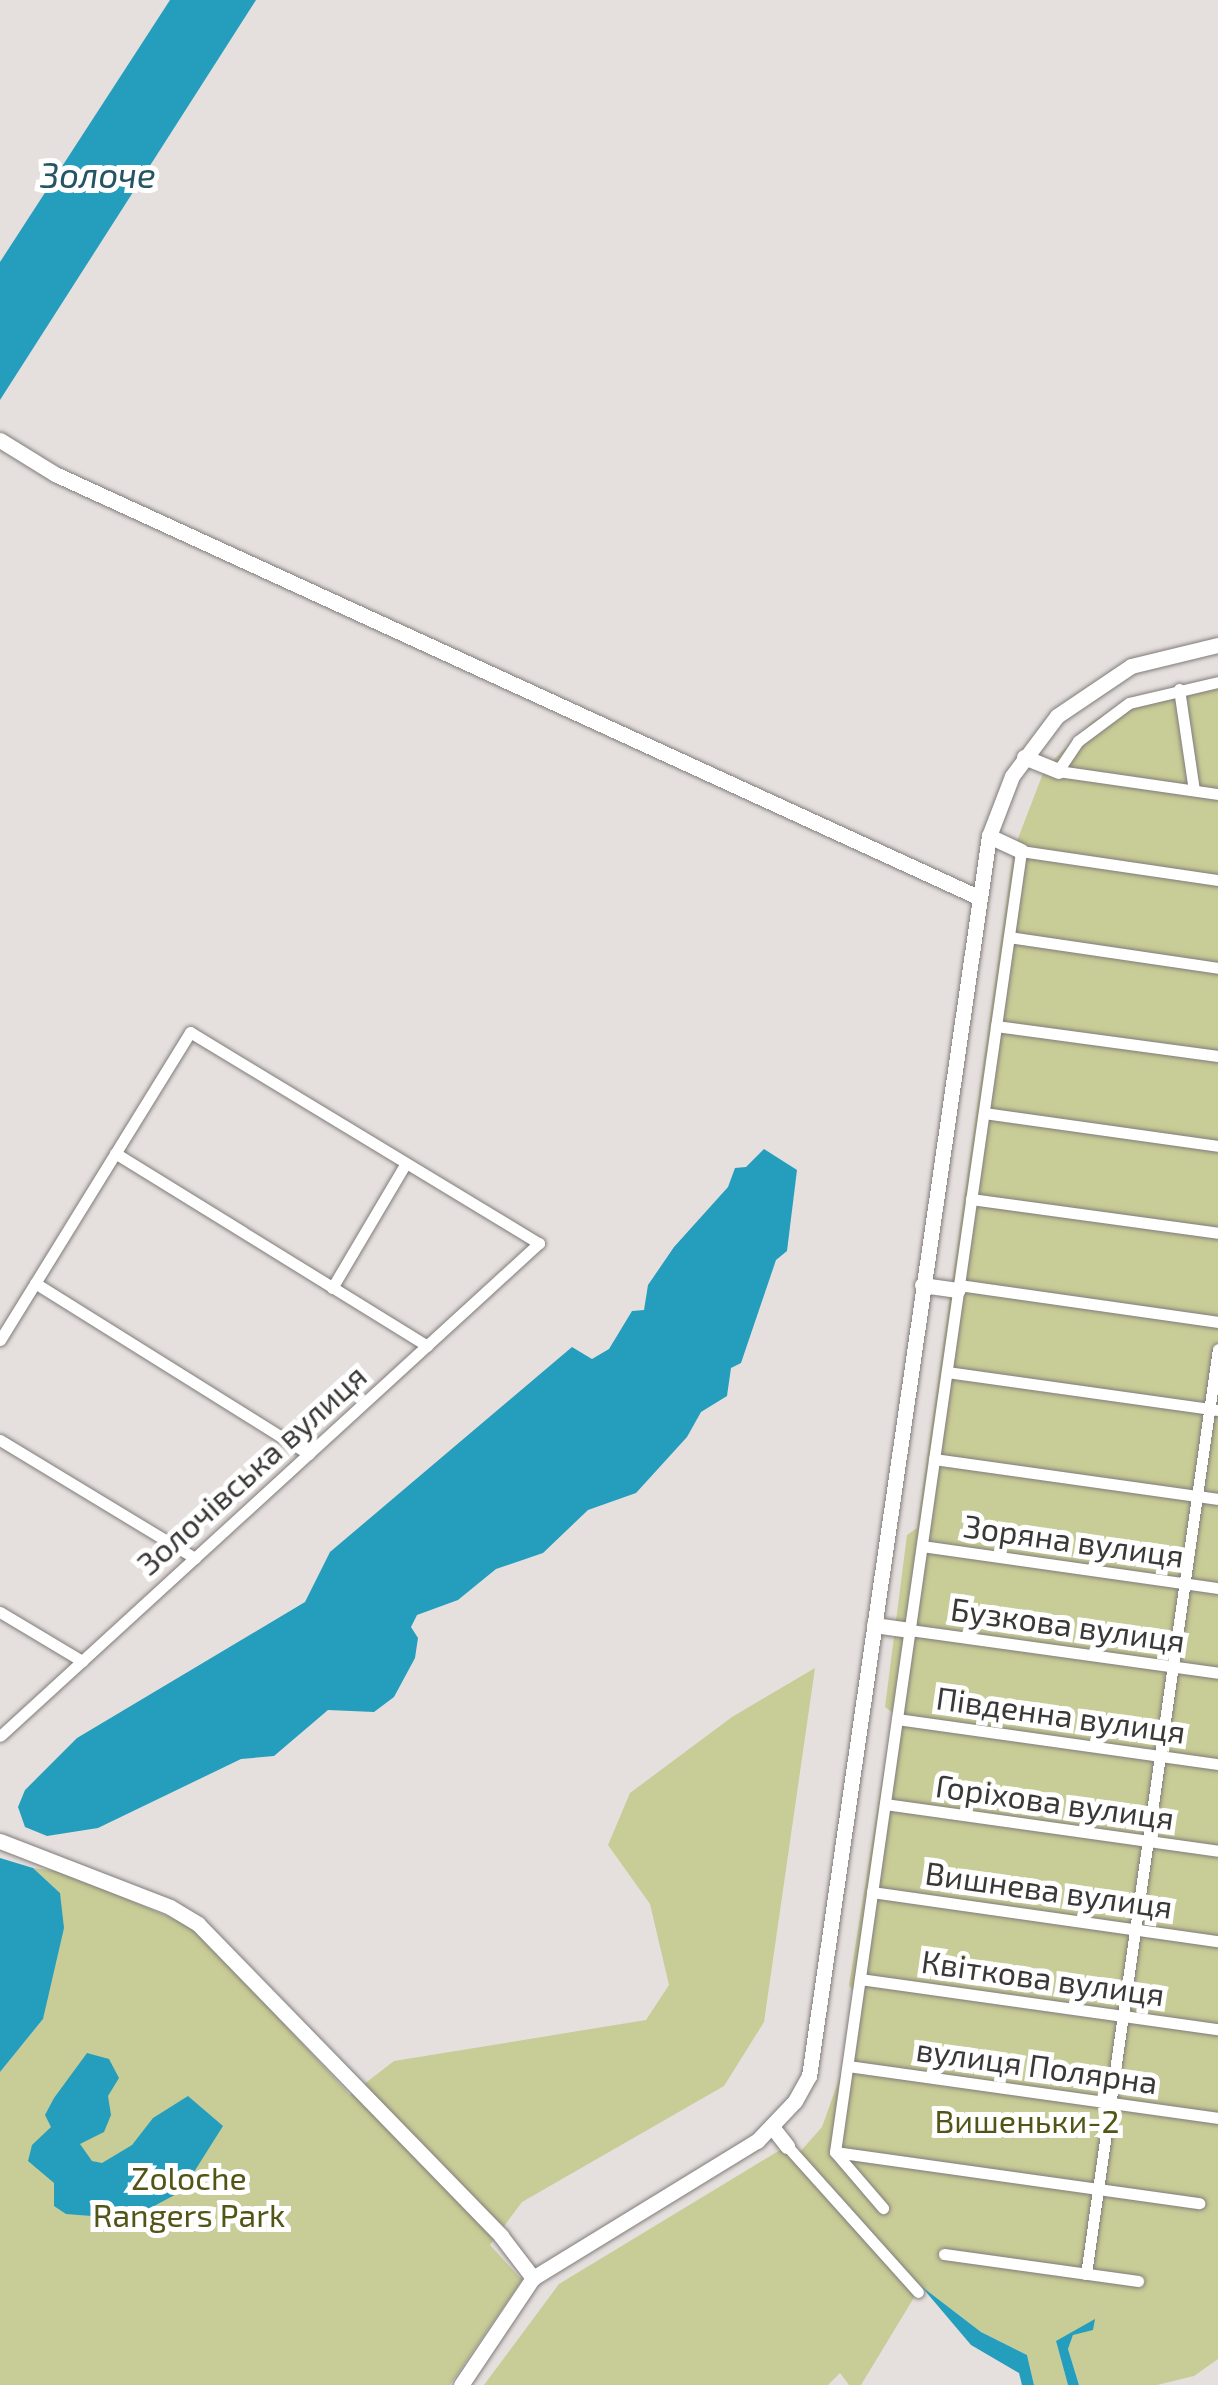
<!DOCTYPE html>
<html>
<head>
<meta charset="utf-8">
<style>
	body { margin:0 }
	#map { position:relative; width:1218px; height:2385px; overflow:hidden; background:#e5e0de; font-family:"Exo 2",sans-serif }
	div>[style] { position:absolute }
	.green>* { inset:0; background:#c8cc96 }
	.water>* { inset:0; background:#259ebd }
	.roads { filter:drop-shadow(0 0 2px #807c7a) drop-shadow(0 0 2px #807c7a) }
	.street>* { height:11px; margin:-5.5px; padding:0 5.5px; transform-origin:5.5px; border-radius:5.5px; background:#fff }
	.secondary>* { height:15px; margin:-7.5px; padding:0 7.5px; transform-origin:7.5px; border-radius:7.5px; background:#fff }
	span { translate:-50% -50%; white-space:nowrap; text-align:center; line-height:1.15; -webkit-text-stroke:10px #fff; paint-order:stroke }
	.street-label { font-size:32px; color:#3b3938 }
	.park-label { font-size:32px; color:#535516 }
	.water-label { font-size:35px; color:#255462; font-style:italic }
</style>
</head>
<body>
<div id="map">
	<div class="green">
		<div style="clip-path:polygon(1218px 677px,1218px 2359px,1194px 2376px,1157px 2385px,1079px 2385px,1068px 2349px,1073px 2335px,1095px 2321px,1056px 2341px,1068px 2385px,1034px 2385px,1027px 2355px,981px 2332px,921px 2286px,861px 2385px,849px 2385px,840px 2373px,828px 2385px,484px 2385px,559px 2284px,790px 2144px,799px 2153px,822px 2127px,842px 2071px,854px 1992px,849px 1985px,893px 1713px,885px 1707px,907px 1535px,917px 1528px,1014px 849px,1045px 768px,1092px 722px,1127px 700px)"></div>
		<div style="clip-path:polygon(815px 1668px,764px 2022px,724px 2086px,522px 2202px,490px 2245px,522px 2280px,450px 2385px,0 2385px,0 2072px,43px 2019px,60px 1893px,33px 1868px,63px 1872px,195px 1928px,350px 2095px,394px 2061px,646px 2020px,669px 1985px,650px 1904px,608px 1845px,630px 1793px,732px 1717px)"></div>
	</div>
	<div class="water">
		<div style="clip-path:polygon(170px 0,256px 0,0 400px,0 262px)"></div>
		<div style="clip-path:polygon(764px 1149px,797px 1170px,787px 1251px,776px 1260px,741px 1363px,731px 1368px,727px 1396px,701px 1412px,687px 1437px,636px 1493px,588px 1510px,543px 1553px,496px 1569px,458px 1600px,417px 1615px,411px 1627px,418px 1638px,415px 1658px,394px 1697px,374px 1712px,328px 1710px,274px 1756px,241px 1759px,98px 1828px,47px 1836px,25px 1827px,18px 1807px,25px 1790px,77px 1738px,305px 1602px,330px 1552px,572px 1347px,592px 1359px,609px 1349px,632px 1311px,644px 1310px,648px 1285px,674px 1247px,728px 1187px,735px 1168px,746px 1167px)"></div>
		<div style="clip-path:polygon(0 1858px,33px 1868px,60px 1893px,64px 1928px,43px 2019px,0 2072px)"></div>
		<div style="clip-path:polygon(87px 2053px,109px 2059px,119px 2078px,108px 2096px,111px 2115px,104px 2132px,80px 2144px,92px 2161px,102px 2163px,132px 2145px,153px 2118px,188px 2096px,223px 2126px,182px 2191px,130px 2219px,66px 2214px,54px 2206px,54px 2183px,28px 2161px,32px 2145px,51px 2127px,45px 2115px,54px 2098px)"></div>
		<div style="clip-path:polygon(921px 2286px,981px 2332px,1027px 2355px,1034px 2385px,1022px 2385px,1019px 2373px,971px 2345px)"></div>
		<div style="clip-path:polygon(1095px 2319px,1093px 2330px,1073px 2335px,1068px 2349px,1079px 2385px,1068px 2385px,1056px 2341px)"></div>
	</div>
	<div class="roads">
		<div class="street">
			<div style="left:1218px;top:682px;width:91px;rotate:166.7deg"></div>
			<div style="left:1129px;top:703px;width:64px;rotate:143.3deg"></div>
			<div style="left:1078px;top:741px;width:36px;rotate:124deg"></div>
			<div style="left:1058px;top:771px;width:162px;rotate:8.2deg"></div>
			<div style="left:1179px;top:689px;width:102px;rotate:81.6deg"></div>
			<div style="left:1009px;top:937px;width:211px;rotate:8.4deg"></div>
			<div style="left:996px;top:1026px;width:224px;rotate:7.7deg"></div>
			<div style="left:984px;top:1113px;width:236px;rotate:8deg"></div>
			<div style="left:115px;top:1153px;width:367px;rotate:31.7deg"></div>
			<div style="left:971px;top:1199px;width:249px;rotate:7.8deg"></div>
			<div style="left:35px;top:1283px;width:323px;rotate:32deg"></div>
			<div style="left:959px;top:1285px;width:262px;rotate:8.1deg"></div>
			<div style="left:332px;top:1288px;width:145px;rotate:-59.4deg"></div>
			<div style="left:0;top:1340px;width:362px;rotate:-58.3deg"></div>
			<div style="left:190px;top:1032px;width:408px;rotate:31.2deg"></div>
			<div style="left:539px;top:1243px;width:730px;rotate:137.55deg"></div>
			<div style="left:947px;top:1372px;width:274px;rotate:8deg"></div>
			<div style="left:0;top:1440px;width:228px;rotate:31.2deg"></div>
			<div style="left:934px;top:1459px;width:287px;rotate:8deg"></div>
			<div style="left:922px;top:1546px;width:299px;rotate:8.1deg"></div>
			<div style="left:0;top:1612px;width:96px;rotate:30.9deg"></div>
			<div style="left:910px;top:1630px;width:311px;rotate:7.9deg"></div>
			<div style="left:897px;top:1719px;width:324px;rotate:8deg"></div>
			<div style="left:885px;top:1804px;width:336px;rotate:8deg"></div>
			<div style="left:872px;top:1892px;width:349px;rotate:8.1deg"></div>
			<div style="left:860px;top:1979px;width:361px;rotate:8deg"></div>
			<div style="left:848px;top:2066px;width:374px;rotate:8deg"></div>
			<div style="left:787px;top:2146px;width:196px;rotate:48.1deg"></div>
			<div style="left:835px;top:2152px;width:1314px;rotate:-81.86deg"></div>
			<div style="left:1021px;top:851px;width:199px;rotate:8.4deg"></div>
			<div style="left:835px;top:2152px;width:368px;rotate:8deg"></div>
			<div style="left:835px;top:2152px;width:74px;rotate:49.4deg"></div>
			<div style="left:944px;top:2254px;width:196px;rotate:7.9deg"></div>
			<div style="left:1086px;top:2274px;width:934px;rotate:-81.88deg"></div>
		</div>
		<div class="secondary">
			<div style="left:0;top:440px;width:65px;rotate:31.7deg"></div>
			<div style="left:55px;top:474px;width:1013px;rotate:24.62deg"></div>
			<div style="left:1024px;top:757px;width:37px;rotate:22deg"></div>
			<div style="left:989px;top:836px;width:35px;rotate:25deg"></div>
			<div style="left:922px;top:1285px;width:36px;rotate:8deg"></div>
			<div style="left:874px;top:1625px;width:36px;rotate:8deg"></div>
			<div style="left:0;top:1841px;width:182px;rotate:21.2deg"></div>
			<div style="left:170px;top:1907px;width:33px;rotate:31deg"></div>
			<div style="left:198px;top:1924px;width:435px;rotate:45.8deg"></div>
			<div style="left:501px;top:2236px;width:53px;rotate:52.7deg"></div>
			<div style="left:773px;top:2128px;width:23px;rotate:52deg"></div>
			<div style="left:461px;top:2385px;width:129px;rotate:-56.1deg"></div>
			<div style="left:533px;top:2278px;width:263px;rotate:-31.5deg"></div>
			<div style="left:757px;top:2141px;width:55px;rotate:-46.5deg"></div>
			<div style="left:795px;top:2101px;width:29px;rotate:-61deg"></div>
			<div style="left:809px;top:2076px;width:1253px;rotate:-81.74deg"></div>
			<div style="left:989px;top:836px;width:64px;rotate:-69deg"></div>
			<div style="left:1012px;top:776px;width:75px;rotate:-53.1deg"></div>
			<div style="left:1057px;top:716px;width:89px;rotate:-34deg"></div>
			<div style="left:1131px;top:666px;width:89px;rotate:-13.6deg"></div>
		</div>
	</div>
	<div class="street-label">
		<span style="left:251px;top:1469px;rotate:-42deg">Золочівська вулиця</span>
		<span style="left:1074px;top:1540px;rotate:8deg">Зоряна вулиця</span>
		<span style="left:1068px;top:1624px;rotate:8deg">Бузкова вулиця</span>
		<span style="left:1061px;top:1714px;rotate:8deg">Південна вулиця</span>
		<span style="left:1055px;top:1801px;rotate:8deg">Горіхова вулиця</span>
		<span style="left:1049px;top:1889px;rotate:8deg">Вишнева вулиця</span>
		<span style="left:1043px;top:1977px;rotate:8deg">Квіткова вулиця</span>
		<span style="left:1037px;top:2065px;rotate:8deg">вулиця Полярна</span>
	</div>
	<div class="park-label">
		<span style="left:1027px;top:2120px">Вишеньки-2</span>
		<span style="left:189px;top:2196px">Zoloche<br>Rangers Park</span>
	</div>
	<div class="water-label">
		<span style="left:98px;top:174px">Золоче</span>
	</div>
</div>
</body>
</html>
